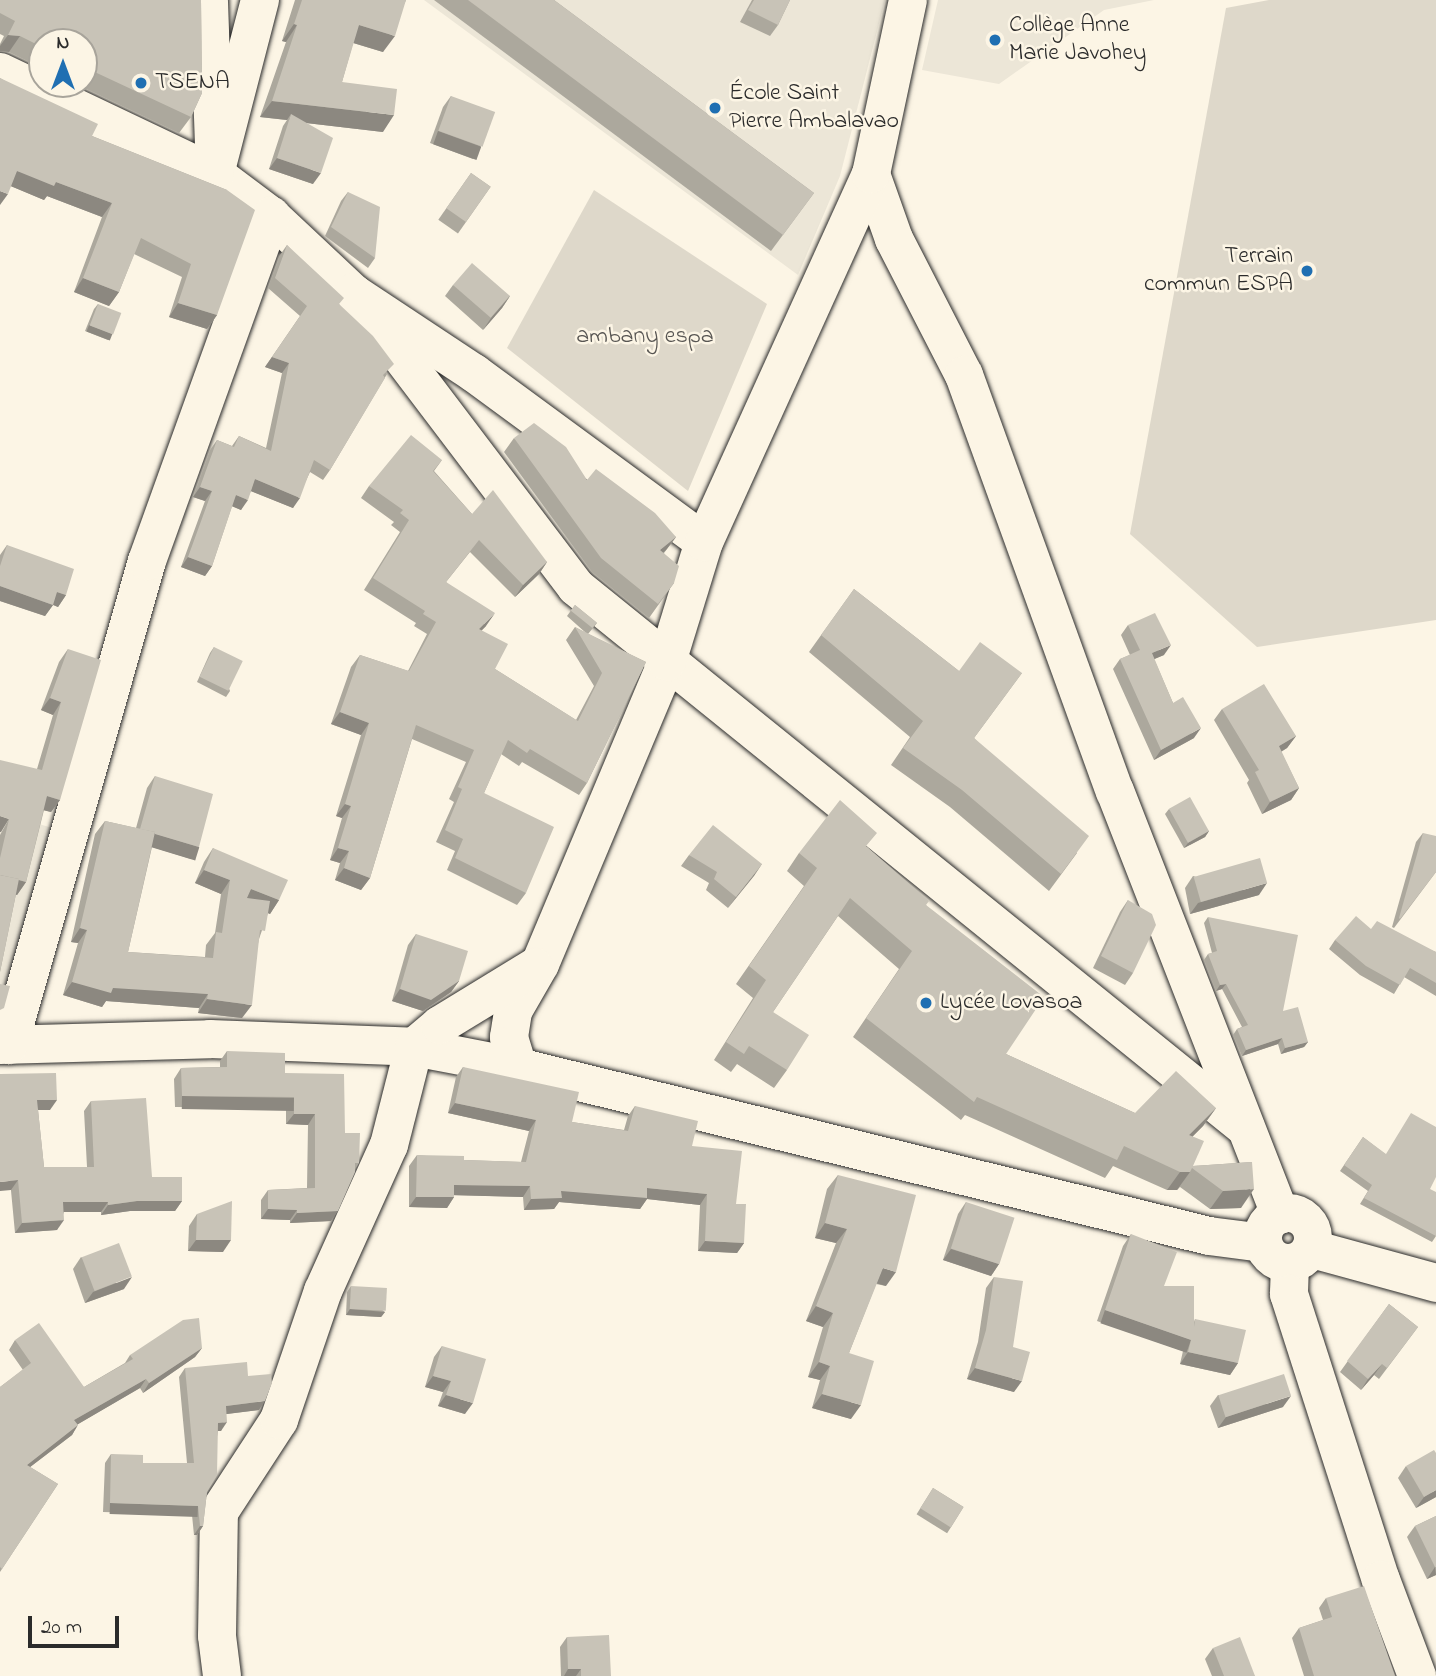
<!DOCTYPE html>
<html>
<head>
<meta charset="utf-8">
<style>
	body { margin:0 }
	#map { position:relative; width:1436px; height:1676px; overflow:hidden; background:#fcf5e5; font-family:"Indie Flower",sans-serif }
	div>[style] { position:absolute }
	.built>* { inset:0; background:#ece6d7 }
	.green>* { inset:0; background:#ded8ca }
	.roads { filter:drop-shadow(0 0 2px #2b2b2b) drop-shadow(0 0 2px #2b2b2b) }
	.minor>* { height:38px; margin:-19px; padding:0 19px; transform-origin:19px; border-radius:19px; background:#fcf5e5 }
	.minor>.ring { margin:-19px; padding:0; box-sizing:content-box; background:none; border:38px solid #fcf5e5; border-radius:50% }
	.wall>* { inset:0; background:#aca89d; transform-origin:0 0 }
	.shaded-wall>* { inset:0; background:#8c8880; transform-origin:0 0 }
	.building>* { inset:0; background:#c8c3b7; transform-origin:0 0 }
	.dots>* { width:19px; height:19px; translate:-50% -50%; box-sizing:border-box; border:4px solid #fcf5e5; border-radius:50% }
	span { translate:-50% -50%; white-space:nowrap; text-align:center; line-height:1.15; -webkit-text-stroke:5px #fcf5e5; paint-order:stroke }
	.poi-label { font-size:24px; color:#2b2b2b }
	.left { translate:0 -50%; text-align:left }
	.right { translate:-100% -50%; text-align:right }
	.park-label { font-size:24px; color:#585653 }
	.north { position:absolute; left:28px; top:28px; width:70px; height:70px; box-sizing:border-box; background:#fcf5e5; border:2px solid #a8a49b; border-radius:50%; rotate:0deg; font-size:19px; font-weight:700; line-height:28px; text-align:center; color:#2b2b2b }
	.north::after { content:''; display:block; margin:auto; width:24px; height:32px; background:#1f6fb2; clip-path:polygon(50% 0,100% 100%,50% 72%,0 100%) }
	.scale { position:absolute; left:28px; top:1616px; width:91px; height:32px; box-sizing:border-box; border:4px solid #2b2b2b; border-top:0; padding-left:9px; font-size:21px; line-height:24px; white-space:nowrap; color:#2b2b2b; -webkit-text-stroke:5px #fcf5e5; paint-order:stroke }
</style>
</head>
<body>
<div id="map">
	<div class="built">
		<div style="clip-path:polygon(424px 0,885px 0,840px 176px,798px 275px)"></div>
		<div style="clip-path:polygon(938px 0,1154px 0,1104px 10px,999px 84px,922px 70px)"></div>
		<div style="clip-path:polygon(0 812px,52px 828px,0 1038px)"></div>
	</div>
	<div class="green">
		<div style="clip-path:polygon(1269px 0,1436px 0,1436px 620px,1257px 647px,1130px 534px,1226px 8px)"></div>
		<div style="clip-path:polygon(594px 190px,767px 304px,688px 491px,507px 348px)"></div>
	</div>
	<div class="roads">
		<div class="minor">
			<div style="left:260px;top:0;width:180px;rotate:104.5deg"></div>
			<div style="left:215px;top:174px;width:70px;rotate:36.9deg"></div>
			<div style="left:271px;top:216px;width:112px;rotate:43.2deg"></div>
			<div style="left:353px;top:293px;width:145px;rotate:33.5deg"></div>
			<div style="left:474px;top:373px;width:285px;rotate:36.3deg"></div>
			<div style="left:0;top:72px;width:238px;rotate:25.4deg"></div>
			<div style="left:215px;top:174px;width:174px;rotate:-92deg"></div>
			<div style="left:871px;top:174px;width:69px;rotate:70.5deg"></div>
			<div style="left:894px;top:239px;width:153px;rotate:62.8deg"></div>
			<div style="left:964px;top:375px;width:443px;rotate:70.1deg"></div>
			<div style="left:1115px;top:791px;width:455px;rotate:68.7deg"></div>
			<div style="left:353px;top:293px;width:369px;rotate:52.8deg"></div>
			<div style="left:576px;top:587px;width:861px;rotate:38.92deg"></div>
			<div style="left:0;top:1045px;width:210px;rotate:-1.6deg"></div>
			<div style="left:210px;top:1039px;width:204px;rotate:2.2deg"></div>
			<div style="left:414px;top:1047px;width:106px;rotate:10.9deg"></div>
			<div style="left:518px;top:1067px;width:711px;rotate:13.74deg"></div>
			<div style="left:1209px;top:1236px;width:54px;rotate:7.4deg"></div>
			<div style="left:9px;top:1045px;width:503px;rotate:-74.09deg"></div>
			<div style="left:147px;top:561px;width:367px;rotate:-70.2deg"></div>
			<div style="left:518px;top:1067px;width:31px;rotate:-107deg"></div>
			<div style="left:509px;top:1037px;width:26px;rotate:-81deg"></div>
			<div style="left:513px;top:1011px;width:54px;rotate:-60.1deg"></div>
			<div style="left:540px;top:964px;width:328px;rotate:-67.2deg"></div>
			<div style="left:667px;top:662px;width:126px;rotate:-72.9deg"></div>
			<div style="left:704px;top:542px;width:404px;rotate:-65.6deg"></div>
			<div style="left:871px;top:174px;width:178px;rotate:-78deg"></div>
			<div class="ring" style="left:1263px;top:1213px;width:12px;height:12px"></div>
			<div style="left:1312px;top:1249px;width:129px;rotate:15.3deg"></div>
			<div style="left:1290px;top:1264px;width:30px;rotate:92deg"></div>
			<div style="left:1289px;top:1294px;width:300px;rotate:72.2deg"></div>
			<div style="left:1381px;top:1580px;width:103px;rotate:69.4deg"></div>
			<div style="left:222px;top:1676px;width:40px;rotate:-97.1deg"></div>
			<div style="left:217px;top:1636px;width:124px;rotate:-89.1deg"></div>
			<div style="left:219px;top:1512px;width:110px;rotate:-56.9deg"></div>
			<div style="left:279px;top:1420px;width:136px;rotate:-71.2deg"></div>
			<div style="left:323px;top:1291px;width:160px;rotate:-65.7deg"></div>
			<div style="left:389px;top:1145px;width:101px;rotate:-75.7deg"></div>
			<div style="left:414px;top:1047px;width:34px;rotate:-40deg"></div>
			<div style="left:440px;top:1025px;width:111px;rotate:-31.4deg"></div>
		</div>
	</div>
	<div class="wall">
		<div style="clip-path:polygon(0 0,201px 0,202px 93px,191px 117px,179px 133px,76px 84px,84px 84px,84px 42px,42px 42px,42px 68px,9px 52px,0 51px,0 44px,4px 36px,0 34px)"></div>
		<div style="clip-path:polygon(295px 0,406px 0,383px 52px,353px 43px,342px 82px,383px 132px,306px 123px,313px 184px,269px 169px,283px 126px,287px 120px,260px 117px,286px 42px,282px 41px)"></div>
		<div style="clip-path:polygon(434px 0,554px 0,814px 193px,771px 251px)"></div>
		<div style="clip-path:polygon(752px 0,790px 0,778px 25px,770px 36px,740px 22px)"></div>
		<div style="clip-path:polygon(0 78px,92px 136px,227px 190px,217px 315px,207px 329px,169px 317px,182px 277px,134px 254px,119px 292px,109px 306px,74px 292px,102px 217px,47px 196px,44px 200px,11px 186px)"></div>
		<div style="clip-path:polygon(451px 96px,481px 147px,473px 159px,430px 143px,443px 107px)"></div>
		<div style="left:471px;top:173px;width:24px;height:57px;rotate:35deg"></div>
		<div style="clip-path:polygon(348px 192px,375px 258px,368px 268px,325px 236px,341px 201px)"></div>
		<div style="clip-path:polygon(287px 245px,339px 304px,387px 374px,330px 470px,323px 480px,310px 472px,293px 508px,251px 491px,241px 510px,232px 506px,212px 566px,205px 576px,181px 567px,205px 501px,193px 497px,210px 450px,217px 440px,232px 446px,239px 436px,266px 448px,282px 373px,265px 367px,300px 316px,268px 288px,280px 255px)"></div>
		<div style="clip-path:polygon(453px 285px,510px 296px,502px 308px,483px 330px,445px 296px)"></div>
		<div style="clip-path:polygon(98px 304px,112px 334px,108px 340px,85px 331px,94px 309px)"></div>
		<div style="clip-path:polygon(514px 438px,676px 537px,664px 553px,674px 583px,649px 618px,592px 572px,504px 452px)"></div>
		<div style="clip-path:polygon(442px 460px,434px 471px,472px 514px,547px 562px,539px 574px,515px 597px,470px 552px,446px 582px,486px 626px,481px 631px,495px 669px,576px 720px,594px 686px,566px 640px,575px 627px,586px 633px,567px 616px,575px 605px,597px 623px,588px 634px,646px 662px,587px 783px,579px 795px,522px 762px,519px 766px,501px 754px,484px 793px,526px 893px,517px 905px,447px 870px,455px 851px,436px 842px,454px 802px,449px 799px,466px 762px,412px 739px,370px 878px,361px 890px,335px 880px,340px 863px,330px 860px,342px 818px,336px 816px,361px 735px,331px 724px,351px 667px,360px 655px,408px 671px,427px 634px,414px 626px,416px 623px,364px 590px,400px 532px,391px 525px,394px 522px,361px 498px,369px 486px)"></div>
		<div style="clip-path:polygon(7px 545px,66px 595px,58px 607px,53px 605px,45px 616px,0 601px,0 555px)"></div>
		<div style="clip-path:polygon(854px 589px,959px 671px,1022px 673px,974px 738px,1077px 853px,1049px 891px,950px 807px,891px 765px,910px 737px,809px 652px)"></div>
		<div style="clip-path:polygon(1128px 625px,1164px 655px,1154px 659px,1173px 703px,1194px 738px,1154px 760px,1113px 669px,1120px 659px,1130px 655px,1121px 635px)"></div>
		<div style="clip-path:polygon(214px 647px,230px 691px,226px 697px,197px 682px,210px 653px)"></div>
		<div style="clip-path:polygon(68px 649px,60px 800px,51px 812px,44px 810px,26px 882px,17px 895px,16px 894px,0 972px,0 835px,37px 769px,53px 715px,41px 710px,59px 662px)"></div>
		<div style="clip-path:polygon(1222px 709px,1296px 736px,1287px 748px,1281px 752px,1299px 788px,1291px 800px,1262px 814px,1247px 783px,1249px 780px,1214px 720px)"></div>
		<div style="clip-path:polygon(155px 776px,199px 847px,191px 859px,152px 847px,128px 952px,205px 957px,206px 945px,215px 933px,221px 894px,195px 883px,204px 862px,213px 848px,279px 900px,270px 914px,268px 913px,259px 939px,242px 1018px,198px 1013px,199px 1008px,106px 1001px,102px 1007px,63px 995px,78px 943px,71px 942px,95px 834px,105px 821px,136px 828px,147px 788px)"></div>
		<div style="clip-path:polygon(1169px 809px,1209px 831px,1205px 837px,1184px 848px,1165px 814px)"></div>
		<div style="clip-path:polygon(1423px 833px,1436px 872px,1394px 928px,1392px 927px,1416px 842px)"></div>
		<div style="clip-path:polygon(867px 847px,926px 905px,1006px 1054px,1135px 1113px,1216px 1108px,1203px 1126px,1193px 1136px,1193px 1166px,1252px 1162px,1241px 1208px,1210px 1209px,1180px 1187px,1177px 1190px,1167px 1190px,1113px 1166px,1105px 1178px,965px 1115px,961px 1120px,853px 1037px,899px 969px,838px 916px,773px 1012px,787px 1070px,774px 1088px,737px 1064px,731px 1072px,714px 1060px,753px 998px,736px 984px,804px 886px,787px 871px,799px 853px)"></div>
		<div style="clip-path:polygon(689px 855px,762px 864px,728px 908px,706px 890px,709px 883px,681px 866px)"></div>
		<div style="clip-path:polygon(1193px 876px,1259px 895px,1190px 914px,1185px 888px)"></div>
		<div style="clip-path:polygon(1128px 900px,1133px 973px,1125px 985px,1093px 968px,1120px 912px)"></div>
		<div style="clip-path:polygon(1208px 917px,1308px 1042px,1304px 1047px,1281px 1054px,1278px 1044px,1242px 1056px,1233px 1035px,1237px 1029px,1242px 1027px,1222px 989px,1216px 991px,1204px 960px,1208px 954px,1212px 953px,1204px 923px)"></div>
		<div style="clip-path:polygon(1371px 929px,1436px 952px,1436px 996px,1404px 977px,1394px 994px,1360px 975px,1329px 949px,1335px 940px)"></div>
		<div style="clip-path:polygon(416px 934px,459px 981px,451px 992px,423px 1011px,392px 1001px,408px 945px)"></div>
		<div style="clip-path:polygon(227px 1051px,285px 1073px,345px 1133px,359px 1163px,355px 1169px,331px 1221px,290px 1223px,290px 1220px,261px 1219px,261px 1200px,268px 1190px,307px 1188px,308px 1125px,286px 1124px,286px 1108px,175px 1107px,174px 1079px,181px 1068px,220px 1067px,220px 1061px)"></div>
		<div style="clip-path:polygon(463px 1067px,572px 1122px,624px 1130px,628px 1116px,635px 1106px,692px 1146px,736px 1204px,744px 1243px,737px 1253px,698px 1251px,700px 1205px,647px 1199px,640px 1209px,559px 1202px,554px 1209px,524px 1210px,523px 1197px,454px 1195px,454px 1197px,447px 1208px,409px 1207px,409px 1166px,417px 1155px,464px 1160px,521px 1162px,529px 1131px,448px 1113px,456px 1077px)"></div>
		<div style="clip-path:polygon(0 1074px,50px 1110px,38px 1110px,44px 1167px,87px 1167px,84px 1111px,91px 1101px,152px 1177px,182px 1201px,175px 1211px,130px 1211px,101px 1215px,101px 1212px,64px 1212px,57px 1230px,15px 1233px)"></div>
		<div style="clip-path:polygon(1363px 1137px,1430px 1189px,1436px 1236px,1432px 1242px,1360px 1204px,1368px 1191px,1340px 1171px)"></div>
		<div style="clip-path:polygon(838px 1175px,886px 1286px,876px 1284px,849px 1353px,851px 1419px,812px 1408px,820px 1380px,808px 1377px,823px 1327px,806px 1321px,836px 1243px,815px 1238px,827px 1189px)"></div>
		<div style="clip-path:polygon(966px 1202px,999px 1264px,991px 1276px,943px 1260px,958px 1214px)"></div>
		<div style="clip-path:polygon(197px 1214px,223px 1252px,188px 1251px,189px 1226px)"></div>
		<div style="clip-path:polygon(1131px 1234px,1164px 1286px,1194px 1322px,1195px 1319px,1238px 1363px,1230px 1375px,1180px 1364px,1183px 1351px,1097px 1321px,1123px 1246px)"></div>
		<div style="clip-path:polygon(81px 1257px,124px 1289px,85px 1303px,73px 1269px)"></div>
		<div style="clip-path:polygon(994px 1277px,1014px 1392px,967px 1379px,978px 1342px,986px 1288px)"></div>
		<div style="clip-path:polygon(351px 1286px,385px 1312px,381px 1317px,346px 1315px,347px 1292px)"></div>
		<div style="clip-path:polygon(1389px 1304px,1418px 1327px,1379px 1379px,1374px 1375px,1361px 1390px,1340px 1372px)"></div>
		<div style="clip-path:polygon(15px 1340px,84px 1387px,125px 1363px,130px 1355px,202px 1348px,195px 1357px,143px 1393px,140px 1388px,78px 1424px,72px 1435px,30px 1467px,58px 1484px,0 1572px,0 1387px,23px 1370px,9px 1350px)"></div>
		<div style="clip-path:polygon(442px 1346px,465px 1414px,438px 1406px,443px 1392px,425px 1387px,434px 1357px)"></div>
		<div style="clip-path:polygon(185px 1368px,248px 1376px,259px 1410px,226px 1414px,221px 1431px,218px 1431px,207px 1492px,203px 1526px,197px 1535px,194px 1535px,192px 1515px,103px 1512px,105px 1463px,111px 1454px,143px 1463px,187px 1463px,179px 1377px)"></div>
		<div style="clip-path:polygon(1218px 1395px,1283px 1407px,1218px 1428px,1210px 1406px)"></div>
		<div style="clip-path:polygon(1406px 1466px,1436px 1497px,1416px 1508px,1398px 1478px)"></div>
		<div style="left:933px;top:1488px;width:36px;height:31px;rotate:32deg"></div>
		<div style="clip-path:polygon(1436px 1516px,1436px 1575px,1427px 1579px,1407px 1537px,1415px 1526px)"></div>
		<div style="clip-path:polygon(1326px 1598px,1395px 1676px,1304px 1676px,1292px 1638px,1299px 1628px,1323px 1620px,1319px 1608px)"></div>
		<div style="clip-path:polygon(567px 1637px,611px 1676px,561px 1676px,560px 1647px)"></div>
		<div style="clip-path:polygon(1213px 1648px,1255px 1676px,1212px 1676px,1205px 1659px)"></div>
	</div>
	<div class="shaded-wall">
		<div style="clip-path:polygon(294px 24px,297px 25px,286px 42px,282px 41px)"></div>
		<div style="clip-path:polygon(359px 25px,395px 36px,383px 52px,347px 41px)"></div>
		<div style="clip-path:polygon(8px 35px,20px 36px,9px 52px,0 51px,0 46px)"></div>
		<div style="clip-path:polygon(272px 101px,394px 115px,383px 132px,289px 121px,291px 114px,287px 120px,260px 117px)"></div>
		<div style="left:438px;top:131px;width:46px;height:14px;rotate:20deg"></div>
		<div style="clip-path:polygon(277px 158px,321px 173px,313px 184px,269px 169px)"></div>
		<div style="clip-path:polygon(17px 171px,56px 182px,112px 203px,102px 217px,47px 196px,44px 200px,8px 185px)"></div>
		<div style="clip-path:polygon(0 191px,8px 194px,0 205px)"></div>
		<div style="clip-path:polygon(83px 278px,119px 292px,109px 306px,74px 292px)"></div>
		<div style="clip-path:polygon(510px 296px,502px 308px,483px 330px,491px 318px)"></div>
		<div style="clip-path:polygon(178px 303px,217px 315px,207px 329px,169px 317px)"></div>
		<div style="left:89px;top:325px;width:25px;height:7px;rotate:21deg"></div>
		<div style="clip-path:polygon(272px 357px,289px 363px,282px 373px,265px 367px)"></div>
		<div style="clip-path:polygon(255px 479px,300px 498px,293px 508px,248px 490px)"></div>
		<div style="clip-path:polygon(200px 487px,212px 491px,205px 501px,193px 497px)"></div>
		<div style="clip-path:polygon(236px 495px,248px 500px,241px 510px,229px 505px)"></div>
		<div style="clip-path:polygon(676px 537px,666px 550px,651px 564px,660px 550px)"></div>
		<div style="clip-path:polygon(188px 557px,212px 566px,205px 576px,181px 567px)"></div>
		<div style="clip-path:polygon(547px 562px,539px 574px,515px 597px,523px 585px)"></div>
		<div style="clip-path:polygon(0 586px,53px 605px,45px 616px,0 601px)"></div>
		<div style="clip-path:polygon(57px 592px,66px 595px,58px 607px,49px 603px)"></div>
		<div style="clip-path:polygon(495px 613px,486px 626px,470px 642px,479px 629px)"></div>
		<div style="clip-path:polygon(1171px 645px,1164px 655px,1145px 663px,1152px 653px)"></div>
		<div style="clip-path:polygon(50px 698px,61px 702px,53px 715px,41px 710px)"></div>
		<div style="clip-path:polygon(340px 712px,369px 723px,361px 735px,331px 724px)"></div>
		<div style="clip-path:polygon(1201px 728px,1194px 738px,1154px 760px,1161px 750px)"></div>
		<div style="clip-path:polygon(1296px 736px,1287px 748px,1270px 758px,1279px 746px)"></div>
		<div style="clip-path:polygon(1299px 788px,1291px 800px,1262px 814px,1270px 802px)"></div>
		<div style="clip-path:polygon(47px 796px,60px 800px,51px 812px,38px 809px)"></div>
		<div style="clip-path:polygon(345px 804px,351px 806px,342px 818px,336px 816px)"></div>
		<div style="clip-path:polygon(0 816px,9px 819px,1px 832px,0 832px)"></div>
		<div style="left:140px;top:829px;width:62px;height:14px;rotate:17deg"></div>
		<div style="clip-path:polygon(1209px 831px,1205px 837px,1184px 848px,1188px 843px)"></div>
		<div style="clip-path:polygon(338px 848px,349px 851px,340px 863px,330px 860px)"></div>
		<div style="clip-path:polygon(762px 864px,754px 876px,728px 908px,736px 897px)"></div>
		<div style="clip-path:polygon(344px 868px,370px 878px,361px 890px,335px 880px)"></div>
		<div style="clip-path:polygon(204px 870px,230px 880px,221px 894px,195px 883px)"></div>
		<div style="clip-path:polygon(0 875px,26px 882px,17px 895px,0 890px)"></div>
		<div style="clip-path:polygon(1267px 883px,1259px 895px,1190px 914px,1198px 903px)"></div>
		<div style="clip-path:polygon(251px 889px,279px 900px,270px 914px,242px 902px)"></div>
		<div style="clip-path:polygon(80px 928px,87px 930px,78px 943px,71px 942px)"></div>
		<div style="clip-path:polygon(459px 981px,451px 992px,423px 1011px,392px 1001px,400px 989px)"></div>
		<div style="clip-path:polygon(72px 982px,208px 994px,199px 1008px,106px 1001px,102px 1007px,63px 995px)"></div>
		<div style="clip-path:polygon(1226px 984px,1222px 989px,1216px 991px,1220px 985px)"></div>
		<div style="clip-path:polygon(207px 999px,252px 1005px,242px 1018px,198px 1013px)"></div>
		<div style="clip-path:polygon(1282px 1038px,1278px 1044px,1242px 1056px,1246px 1050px)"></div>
		<div style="clip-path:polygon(1308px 1042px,1304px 1047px,1281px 1054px,1285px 1048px)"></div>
		<div style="left:182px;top:1096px;width:112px;height:13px;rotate:1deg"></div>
		<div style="clip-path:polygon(37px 1100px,57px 1100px,50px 1110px,30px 1110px)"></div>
		<div style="clip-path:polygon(455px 1103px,536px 1120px,529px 1131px,448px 1113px)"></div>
		<div style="clip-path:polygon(1216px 1108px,1203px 1126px,1176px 1153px,1189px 1135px)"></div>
		<div style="clip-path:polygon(294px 1114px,315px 1114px,308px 1125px,286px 1124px)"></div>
		<div style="clip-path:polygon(1180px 1172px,1190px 1172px,1177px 1190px,1167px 1190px)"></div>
		<div style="clip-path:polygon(18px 1180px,11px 1190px,0 1191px,0 1182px)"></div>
		<div style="clip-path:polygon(454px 1185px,530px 1186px,523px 1197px,447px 1195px)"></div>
		<div style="clip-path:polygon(647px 1188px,707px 1194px,700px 1205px,647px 1199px,640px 1209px,559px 1202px,554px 1209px,524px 1210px,531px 1199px,561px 1191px)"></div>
		<div style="clip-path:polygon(1254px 1189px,1241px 1208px,1210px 1209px,1223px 1191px)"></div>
		<div style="clip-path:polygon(416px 1197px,454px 1197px,447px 1208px,409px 1207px)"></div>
		<div style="clip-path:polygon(137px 1201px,182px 1201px,175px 1211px,130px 1211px,101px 1215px,108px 1205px)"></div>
		<div style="clip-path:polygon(63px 1202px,108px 1202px,101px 1212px,56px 1212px)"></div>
		<div style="clip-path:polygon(268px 1209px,297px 1210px,290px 1220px,261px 1219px)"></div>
		<div style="clip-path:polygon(338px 1211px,331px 1221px,290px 1223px,297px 1213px)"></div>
		<div style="clip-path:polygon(64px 1220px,57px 1230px,15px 1233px,22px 1223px)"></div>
		<div style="clip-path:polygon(825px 1223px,847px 1229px,836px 1243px,815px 1238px)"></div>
		<div style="clip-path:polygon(196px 1240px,231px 1240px,223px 1252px,188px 1251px)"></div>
		<div style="clip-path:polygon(705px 1241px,744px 1243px,737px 1253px,698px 1251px)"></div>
		<div style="clip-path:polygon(951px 1249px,999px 1264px,991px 1276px,943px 1260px)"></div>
		<div style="clip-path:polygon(883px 1268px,896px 1272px,886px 1286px,872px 1282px)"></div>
		<div style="clip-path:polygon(132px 1277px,124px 1289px,85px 1303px,93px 1292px)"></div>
		<div style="clip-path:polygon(816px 1306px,833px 1313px,823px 1327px,806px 1321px)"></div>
		<div style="clip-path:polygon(350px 1309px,385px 1312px,381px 1317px,346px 1315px)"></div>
		<div style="left:1105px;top:1310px;width:91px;height:14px;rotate:19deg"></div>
		<div style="clip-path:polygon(202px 1348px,195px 1357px,143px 1393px,149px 1383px)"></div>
		<div style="clip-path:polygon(1188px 1352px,1238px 1363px,1230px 1375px,1180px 1364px)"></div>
		<div style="clip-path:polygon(819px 1362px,830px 1366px,820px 1380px,808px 1377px)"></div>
		<div style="clip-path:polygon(1382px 1364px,1374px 1375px,1361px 1390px,1368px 1379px)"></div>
		<div style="clip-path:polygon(975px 1368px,1022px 1381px,1014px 1392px,967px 1379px)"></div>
		<div style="clip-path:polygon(433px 1376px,451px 1381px,443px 1392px,425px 1387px)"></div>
		<div style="clip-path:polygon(146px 1379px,140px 1388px,68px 1430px,74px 1420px)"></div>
		<div style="clip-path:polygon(822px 1394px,861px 1405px,851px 1419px,812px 1408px)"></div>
		<div style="clip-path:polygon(446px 1395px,473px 1403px,465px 1414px,438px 1406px)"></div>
		<div style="clip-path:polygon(1291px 1396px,1283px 1407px,1218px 1428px,1226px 1417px)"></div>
		<div style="clip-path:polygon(265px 1401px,259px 1410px,219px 1415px,226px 1406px)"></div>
		<div style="clip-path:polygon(227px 1422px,221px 1431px,212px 1431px,218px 1423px)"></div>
		<div style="clip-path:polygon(78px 1425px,72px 1435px,21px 1474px,27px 1465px)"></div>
		<div style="clip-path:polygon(1436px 1490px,1436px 1497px,1416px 1508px,1424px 1497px)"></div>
		<div style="left:110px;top:1503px;width:88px;height:11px;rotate:2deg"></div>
		<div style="clip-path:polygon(200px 1526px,203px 1526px,197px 1535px,194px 1535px)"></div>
		<div style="clip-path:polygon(1435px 1567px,1436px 1575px,1427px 1579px)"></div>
		<div style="clip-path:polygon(568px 1669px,581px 1669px,576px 1676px,564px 1676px)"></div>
	</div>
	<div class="building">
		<div style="clip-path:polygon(0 0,201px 0,202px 93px,191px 117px,84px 67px,84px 42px,42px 42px,42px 47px,20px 36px,8px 35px,15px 21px,0 13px)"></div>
		<div style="clip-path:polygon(302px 0,406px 0,395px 36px,359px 25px,342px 82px,397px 89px,394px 115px,272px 101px,297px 25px,294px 24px)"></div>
		<div style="clip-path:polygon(468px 0,554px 0,814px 193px,783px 235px)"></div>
		<div style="clip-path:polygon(754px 0,790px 0,778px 25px,748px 10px)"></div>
		<div style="clip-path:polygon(0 78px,98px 124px,92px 136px,227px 190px,255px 210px,217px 315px,178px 303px,191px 264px,141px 238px,119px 292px,83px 278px,112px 203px,56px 182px,54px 186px,17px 171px,8px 194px,0 191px)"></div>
		<div style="left:451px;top:96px;width:47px;height:37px;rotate:20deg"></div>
		<div style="clip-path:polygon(291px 114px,333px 138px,321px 173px,277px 158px)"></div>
		<div style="left:471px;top:173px;width:24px;height:43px;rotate:35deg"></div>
		<div style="clip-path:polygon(348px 192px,380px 207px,375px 258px,331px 227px)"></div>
		<div style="clip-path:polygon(287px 245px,344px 298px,339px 304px,373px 336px,394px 364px,383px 375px,385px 378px,330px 470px,314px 460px,300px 498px,255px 479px,248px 500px,236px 495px,212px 566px,188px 557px,212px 491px,200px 487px,217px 440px,234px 447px,239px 436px,271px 451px,289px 363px,272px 357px,307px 306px,275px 278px)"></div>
		<div style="left:472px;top:263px;width:50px;height:29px;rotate:41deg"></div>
		<div style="left:98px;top:304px;width:25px;height:23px;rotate:21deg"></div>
		<div style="clip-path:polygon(534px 423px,566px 447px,587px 480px,596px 469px,655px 513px,676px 537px,660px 550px,679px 566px,674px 583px,658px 604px,601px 558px,514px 438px)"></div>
		<div style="clip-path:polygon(411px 435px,442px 460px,433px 471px,472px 514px,493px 490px,547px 562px,523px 585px,479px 540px,446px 582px,495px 613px,479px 629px,508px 644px,495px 669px,578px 721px,602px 673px,575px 627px,646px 662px,587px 783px,530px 749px,527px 753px,508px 740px,484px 793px,554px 827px,526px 893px,455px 858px,463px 839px,445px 830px,462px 789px,458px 787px,474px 750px,416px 725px,370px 878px,344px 868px,349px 851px,338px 848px,351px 806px,345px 804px,369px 723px,340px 712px,360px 655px,409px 671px,436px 622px,423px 614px,425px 611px,373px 578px,409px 520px,400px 513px,403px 510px,369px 486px)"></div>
		<div style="clip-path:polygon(7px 545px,74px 569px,66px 595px,57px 592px,53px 605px,0 586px,0 566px)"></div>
		<div style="clip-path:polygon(854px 589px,959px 671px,980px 642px,1022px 673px,974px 738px,1089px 836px,1061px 874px,962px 790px,903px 748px,923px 721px,821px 635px)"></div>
		<div style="left:575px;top:605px;width:28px;height:7px;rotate:39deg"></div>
		<div style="clip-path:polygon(1155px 613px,1171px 645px,1152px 653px,1173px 703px,1183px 697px,1201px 728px,1161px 750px,1120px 659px,1140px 650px,1128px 625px)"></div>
		<div style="left:214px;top:647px;width:32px;height:33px;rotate:26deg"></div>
		<div style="clip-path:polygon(68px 649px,101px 660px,60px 800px,47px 796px,26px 882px,19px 880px,19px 879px,0 875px,0 858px,9px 819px,0 816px,0 760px,42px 770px,61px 702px,50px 698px)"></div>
		<div style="clip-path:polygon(1264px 684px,1296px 736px,1279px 746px,1299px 788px,1270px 802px,1255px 772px,1259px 770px,1222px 709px)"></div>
		<div style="clip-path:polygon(155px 776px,213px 794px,199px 847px,155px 834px,155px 832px,140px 829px)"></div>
		<div style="left:1190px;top:797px;width:39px;height:24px;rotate:61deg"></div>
		<div style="clip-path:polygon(840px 800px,877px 833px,866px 846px,929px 901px,926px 905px,1044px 997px,1006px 1054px,1135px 1113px,1176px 1071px,1216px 1108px,1189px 1135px,1204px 1141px,1193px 1166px,1252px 1162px,1254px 1189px,1223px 1191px,1192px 1168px,1190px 1172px,1180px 1172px,1124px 1146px,1117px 1160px,977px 1097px,974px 1102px,866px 1018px,912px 951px,850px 898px,773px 1012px,809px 1035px,787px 1070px,749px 1046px,744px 1054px,726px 1042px,766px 980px,749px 966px,817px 868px,799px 853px)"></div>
		<div style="clip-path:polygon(105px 821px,155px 832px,128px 952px,213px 958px,216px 932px,222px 933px,230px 880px,204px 870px,213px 848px,288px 880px,279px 900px,251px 889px,247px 898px,270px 901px,265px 931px,260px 930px,252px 1005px,207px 999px,208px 994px,113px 988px,111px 993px,72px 982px,87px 930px,80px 928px)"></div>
		<div style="clip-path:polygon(713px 825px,762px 864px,736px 897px,714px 879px,717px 872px,689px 855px)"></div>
		<div style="clip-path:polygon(1423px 833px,1436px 836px,1436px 872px,1400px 919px,1399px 918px)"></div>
		<div style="left:1260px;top:858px;width:26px;height:69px;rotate:74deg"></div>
		<div style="clip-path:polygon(0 875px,19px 879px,0 972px)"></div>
		<div style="clip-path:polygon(1128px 900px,1152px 914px,1156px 925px,1133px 973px,1101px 956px)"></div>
		<div style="clip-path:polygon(1356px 916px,1371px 929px,1377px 921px,1436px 952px,1436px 983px,1410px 968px,1400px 985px,1366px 966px,1335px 940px)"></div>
		<div style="clip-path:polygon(1208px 917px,1298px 935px,1283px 1011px,1298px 1007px,1308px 1042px,1285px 1048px,1282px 1038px,1246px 1050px,1237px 1029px,1248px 1025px,1226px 984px,1220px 985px,1208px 954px,1217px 951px)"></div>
		<div style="clip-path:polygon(416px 934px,468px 951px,459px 981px,431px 1000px,400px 989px)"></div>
		<div style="clip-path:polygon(0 984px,10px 986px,4px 1008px,0 1010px)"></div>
		<div style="clip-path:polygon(227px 1051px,285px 1053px,285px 1073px,344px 1074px,345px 1133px,360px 1133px,359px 1163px,355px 1163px,355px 1172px,338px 1211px,297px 1213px,297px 1210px,268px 1209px,268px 1190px,315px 1188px,315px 1114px,294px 1114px,294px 1097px,182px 1096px,181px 1068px,227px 1067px)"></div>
		<div style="clip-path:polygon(463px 1067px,579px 1092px,572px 1122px,628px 1131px,635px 1106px,698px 1121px,692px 1146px,742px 1151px,736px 1204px,746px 1204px,744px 1243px,705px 1241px,707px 1194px,647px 1188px,647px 1198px,561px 1191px,562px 1198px,531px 1199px,530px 1186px,454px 1185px,454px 1197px,416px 1197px,417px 1155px,464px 1156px,464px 1160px,526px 1162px,536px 1120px,455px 1103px)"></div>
		<div style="clip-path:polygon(56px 1073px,57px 1100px,37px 1100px,44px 1167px,94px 1167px,91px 1101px,146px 1098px,152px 1177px,182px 1177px,182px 1201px,137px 1201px,108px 1205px,108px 1202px,63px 1202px,64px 1220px,22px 1223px,18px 1180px,0 1182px,0 1074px)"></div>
		<div style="clip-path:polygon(1411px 1113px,1436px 1127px,1436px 1177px,1430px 1189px,1436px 1192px,1436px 1236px,1364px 1198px,1372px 1185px,1344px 1165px,1363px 1137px,1386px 1154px)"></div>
		<div style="clip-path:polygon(838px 1175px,916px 1195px,896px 1272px,883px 1268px,849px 1353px,874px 1361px,861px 1405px,822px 1394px,830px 1366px,819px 1362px,833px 1313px,816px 1306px,847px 1229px,825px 1223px)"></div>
		<div style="clip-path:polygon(232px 1201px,231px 1240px,196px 1240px,197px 1214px)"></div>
		<div style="left:966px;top:1202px;width:51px;height:49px;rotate:18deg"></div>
		<div style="clip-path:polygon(1131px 1234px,1177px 1252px,1164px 1286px,1194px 1286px,1194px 1327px,1195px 1319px,1246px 1330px,1238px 1363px,1188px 1352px,1191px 1340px,1105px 1310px)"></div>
		<div style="left:119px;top:1243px;width:36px;height:40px;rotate:69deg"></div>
		<div style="clip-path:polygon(994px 1277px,1023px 1281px,1013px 1347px,1030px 1352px,1022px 1381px,975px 1368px,986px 1330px)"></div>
		<div style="left:351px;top:1286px;width:36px;height:23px;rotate:3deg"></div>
		<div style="clip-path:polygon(1389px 1304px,1418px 1327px,1387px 1368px,1382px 1364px,1368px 1379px,1347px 1361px)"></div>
		<div style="clip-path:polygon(199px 1318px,202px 1348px,149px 1383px,146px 1379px,74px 1420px,78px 1425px,27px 1465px,58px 1484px,2px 1569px,0 1567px,0 1387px,31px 1363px,15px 1340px,39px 1323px,84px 1387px,133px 1359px,130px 1355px,183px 1320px)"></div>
		<div style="clip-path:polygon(442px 1346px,486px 1359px,473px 1403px,446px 1395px,451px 1381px,433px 1376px)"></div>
		<div style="clip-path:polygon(247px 1362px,248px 1376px,271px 1374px,272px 1383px,265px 1401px,226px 1406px,227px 1422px,218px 1423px,217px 1475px,207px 1492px,203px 1526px,200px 1526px,198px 1506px,110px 1503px,111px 1454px,143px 1455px,143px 1463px,194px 1463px,185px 1368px)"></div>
		<div style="left:1284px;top:1374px;width:23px;height:69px;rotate:72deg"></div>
		<div style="clip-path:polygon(1434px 1450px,1436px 1453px,1436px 1490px,1424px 1497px,1406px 1466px)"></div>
		<div style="left:933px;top:1488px;width:36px;height:24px;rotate:32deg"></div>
		<div style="clip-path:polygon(1436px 1516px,1436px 1567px,1435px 1567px,1415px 1526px)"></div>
		<div style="clip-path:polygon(1364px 1586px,1395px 1676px,1314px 1676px,1299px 1628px,1332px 1617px,1326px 1598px)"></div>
		<div style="clip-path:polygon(609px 1635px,611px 1676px,581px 1676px,581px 1669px,568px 1669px,567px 1637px)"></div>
		<div style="clip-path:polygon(1240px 1637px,1255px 1676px,1224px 1676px,1213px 1648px)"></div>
	</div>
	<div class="dots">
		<div style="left:995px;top:40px;background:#1f6fb2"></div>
		<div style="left:141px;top:83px;background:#1f6fb2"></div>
		<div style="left:715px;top:108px;background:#1f6fb2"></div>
		<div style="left:1307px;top:271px;background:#1f6fb2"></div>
		<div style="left:926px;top:1003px;background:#1f6fb2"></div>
	</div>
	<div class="poi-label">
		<span class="left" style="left:1009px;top:40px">Collège Anne<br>Marie Javohey</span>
		<span class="left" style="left:155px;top:83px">TSENA</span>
		<span class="left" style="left:729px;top:108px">École Saint<br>Pierre Ambalavao</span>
		<span class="right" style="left:1293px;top:271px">Terrain<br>commun ESPA</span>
		<span class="left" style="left:940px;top:1003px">Lycée Lovasoa</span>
	</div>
	<div class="park-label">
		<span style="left:645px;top:337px">ambany espa</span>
	</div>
	<div class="north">N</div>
	<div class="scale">20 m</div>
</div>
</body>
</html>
